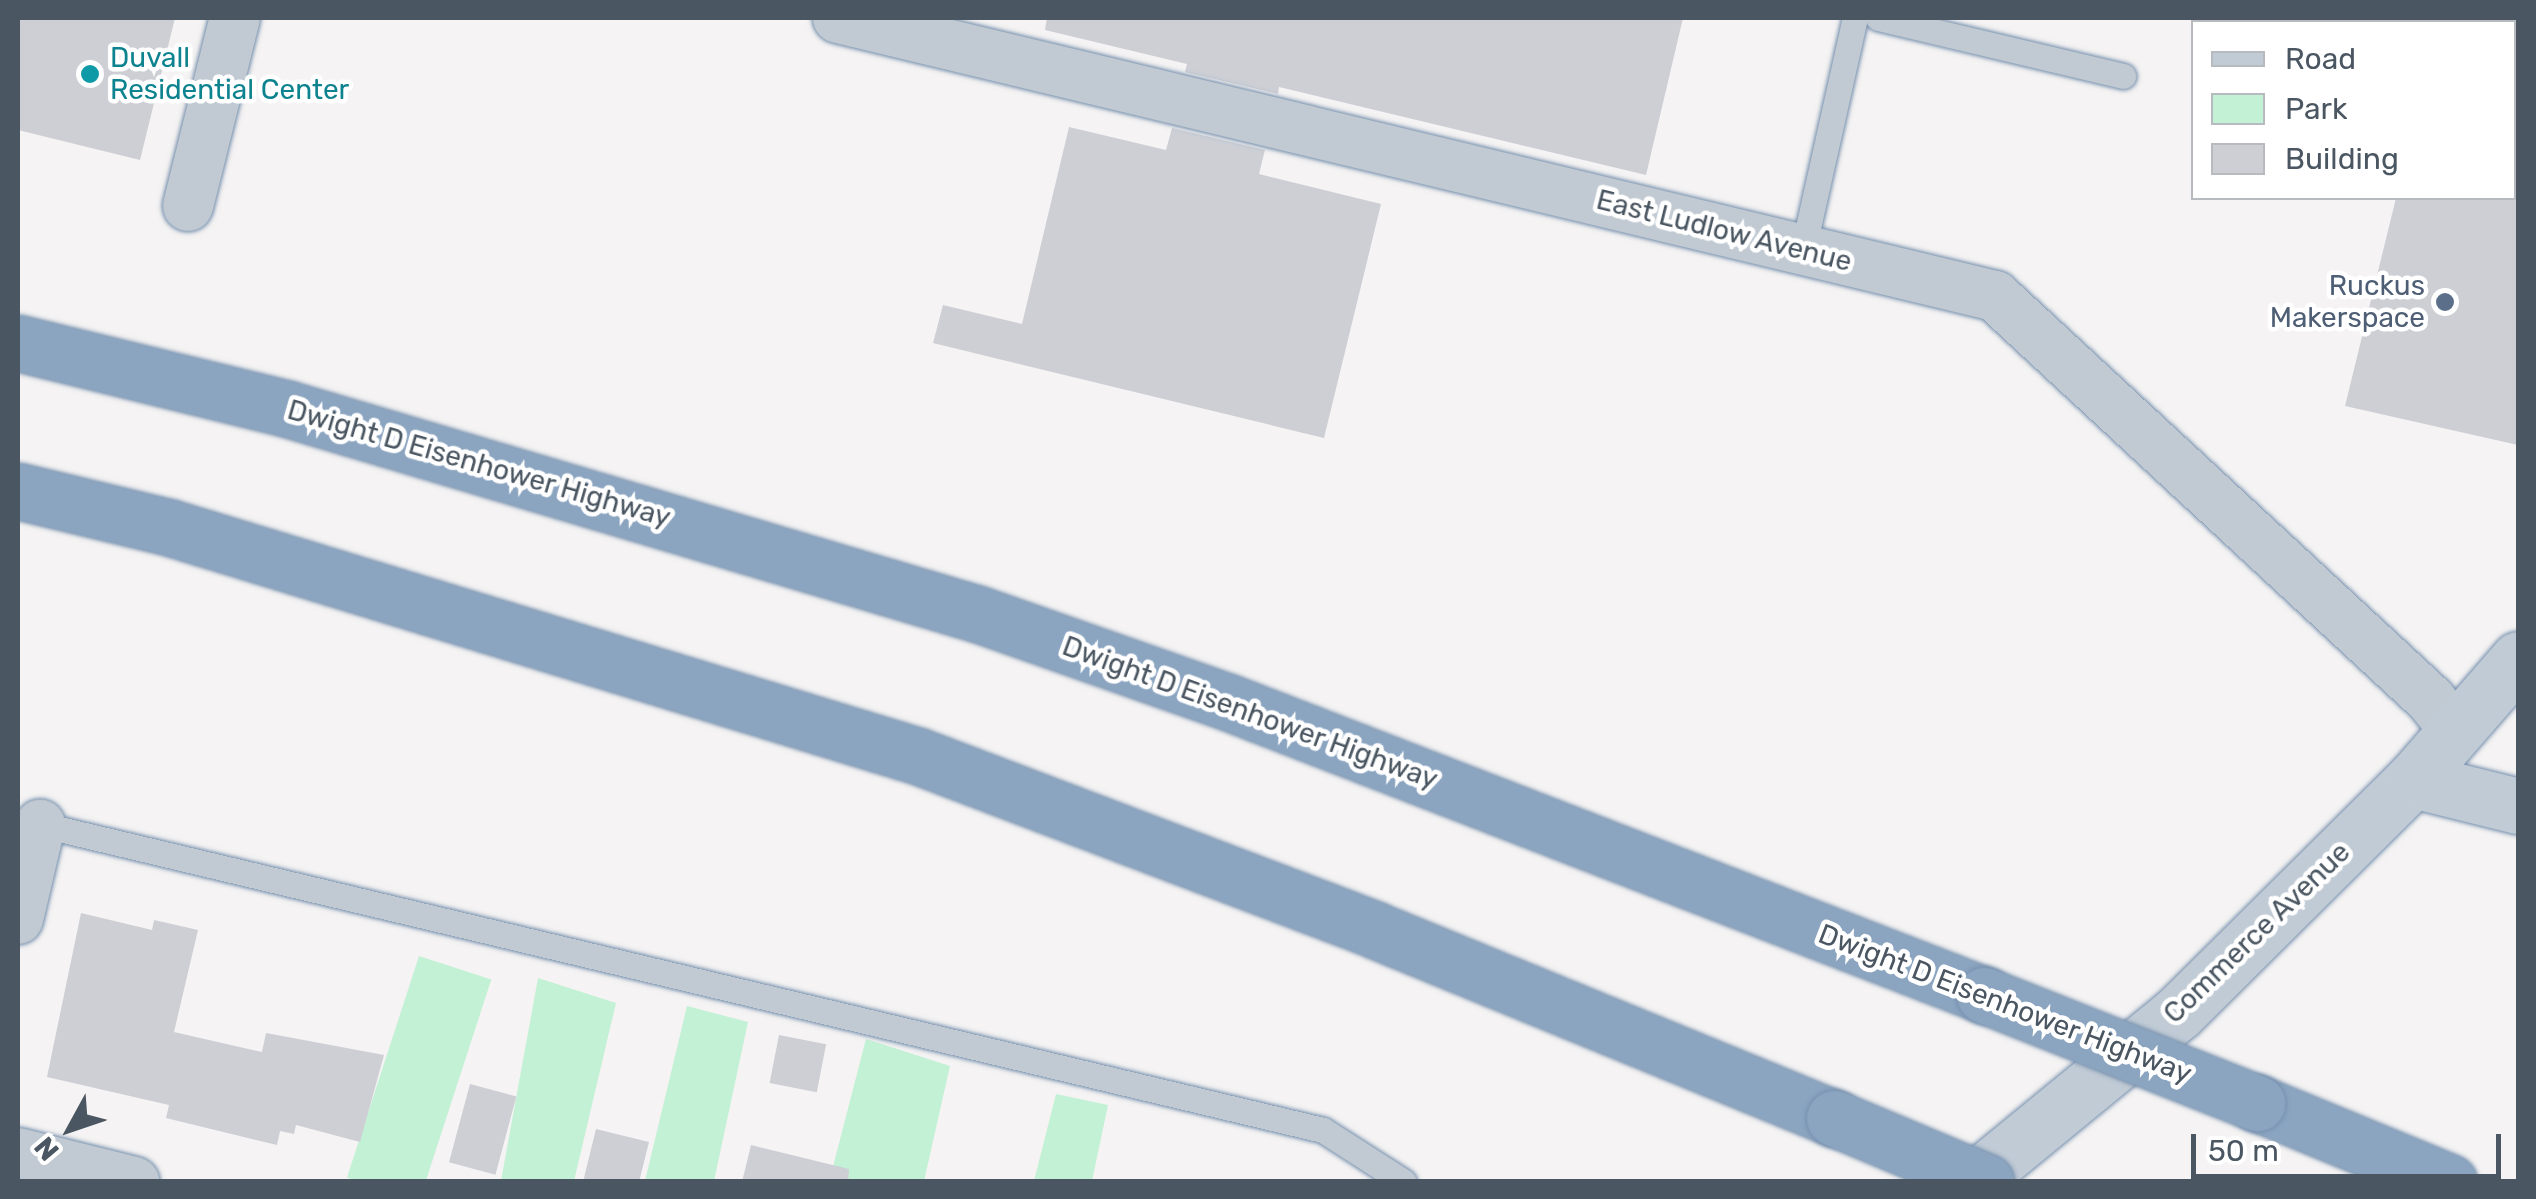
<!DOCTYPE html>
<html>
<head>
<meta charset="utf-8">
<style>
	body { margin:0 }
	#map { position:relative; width:2536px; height:1199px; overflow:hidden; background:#f5f3f3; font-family:Rubik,sans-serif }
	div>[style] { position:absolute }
	.green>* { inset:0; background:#c3f1d5; transform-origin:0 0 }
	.building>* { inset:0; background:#cdcfd5; transform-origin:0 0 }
	.roads { filter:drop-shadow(0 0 2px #7690ad) drop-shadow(0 0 2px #7690ad) }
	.lane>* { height:25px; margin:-12.5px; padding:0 12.5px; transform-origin:12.5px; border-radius:12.5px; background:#c1cad2 }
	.street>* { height:50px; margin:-25px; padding:0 25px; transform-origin:25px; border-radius:25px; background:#c1cad2 }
	.secondary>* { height:55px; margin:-27.5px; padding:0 27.5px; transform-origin:27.5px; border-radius:27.5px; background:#c1cbd6 }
	.highway>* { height:55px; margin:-27.5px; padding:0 27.5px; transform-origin:27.5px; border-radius:27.5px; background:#8ba5c1 }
	.rail>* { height:8px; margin:-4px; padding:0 4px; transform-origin:4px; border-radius:4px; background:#b5b8bd }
	.bridges { filter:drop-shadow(0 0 2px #7690ad) drop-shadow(0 0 2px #7690ad) }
	.highway-bridge>* { height:55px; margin:-27.5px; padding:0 27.5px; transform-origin:27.5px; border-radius:27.5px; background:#8ba5c1 }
	.dots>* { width:28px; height:28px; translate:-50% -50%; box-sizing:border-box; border:5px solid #fff; border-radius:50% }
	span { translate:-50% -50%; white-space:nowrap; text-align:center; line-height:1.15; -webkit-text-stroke:9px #fff; paint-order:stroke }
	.culture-label { font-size:28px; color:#0d838f }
	.left { translate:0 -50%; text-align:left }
	.street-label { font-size:28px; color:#4a5661 }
	.service-label { font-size:28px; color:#4e5e75 }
	.right { translate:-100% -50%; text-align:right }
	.frame { position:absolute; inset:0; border:20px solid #4a5661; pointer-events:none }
	.legend { position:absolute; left:2191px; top:20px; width:325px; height:180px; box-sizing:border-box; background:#fff; border:2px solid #b7bbc0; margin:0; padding:12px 18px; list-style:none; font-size:30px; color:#4a5661 }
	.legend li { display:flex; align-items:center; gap:20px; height:50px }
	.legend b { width:50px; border:2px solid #b7bbc0 }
	.north { position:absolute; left:20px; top:1079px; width:100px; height:100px; -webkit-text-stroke:8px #fff; paint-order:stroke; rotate:230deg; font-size:28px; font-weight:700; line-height:40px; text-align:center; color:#4a5661 }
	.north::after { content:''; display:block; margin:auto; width:35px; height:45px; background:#4a5661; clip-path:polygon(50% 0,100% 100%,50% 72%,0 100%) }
	.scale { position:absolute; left:2191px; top:1134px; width:310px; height:45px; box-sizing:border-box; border:5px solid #4a5661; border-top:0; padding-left:12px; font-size:30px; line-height:35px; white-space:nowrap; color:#4a5661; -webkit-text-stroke:8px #fff; paint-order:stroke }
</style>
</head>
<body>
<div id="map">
	<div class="green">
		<div style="left:419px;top:956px;width:76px;height:233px;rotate:18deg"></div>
		<div style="clip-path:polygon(538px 978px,616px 1003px,574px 1181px,501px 1181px)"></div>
		<div style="clip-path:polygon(687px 1006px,748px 1022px,714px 1181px,645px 1181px)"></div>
		<div style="clip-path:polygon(866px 1039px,950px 1066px,924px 1181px,829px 1182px)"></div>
		<div style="clip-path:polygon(1056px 1094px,1108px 1105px,1092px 1181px,1034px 1181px)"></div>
	</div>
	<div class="building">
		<div style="clip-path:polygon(18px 18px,175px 18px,140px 160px,18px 130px)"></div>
		<div style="clip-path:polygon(1047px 18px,1683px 18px,1646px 175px,1279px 87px,1278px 94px,1185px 72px,1187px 64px,1045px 30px)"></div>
		<div style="clip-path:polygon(1069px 127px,1166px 150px,1172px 128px,1265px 150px,1259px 174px,1381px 204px,1324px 438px,933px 343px,943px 305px,1022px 324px)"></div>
		<div style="clip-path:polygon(2396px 198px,2518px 198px,2518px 445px,2345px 406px)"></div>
		<div style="clip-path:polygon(81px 913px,152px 930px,154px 920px,198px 930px,174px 1032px,262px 1052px,266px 1033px,384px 1055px,360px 1142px,296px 1125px,294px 1134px,280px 1131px,277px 1145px,166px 1118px,169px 1105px,47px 1077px)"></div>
		<div style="left:779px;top:1035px;width:48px;height:49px;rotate:11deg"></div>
		<div style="left:470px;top:1084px;width:48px;height:81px;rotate:15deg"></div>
		<div style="clip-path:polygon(596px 1129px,649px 1142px,639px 1182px,583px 1182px)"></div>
		<div style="clip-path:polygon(751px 1145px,849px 1169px,848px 1182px,742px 1182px)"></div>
	</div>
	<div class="roads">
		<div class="lane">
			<div style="left:1878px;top:18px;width:252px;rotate:13.3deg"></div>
			<div style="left:1803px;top:250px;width:238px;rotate:-77.4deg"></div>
			<div style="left:30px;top:822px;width:1329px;rotate:13.4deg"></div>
			<div style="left:1323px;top:1130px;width:96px;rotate:32.7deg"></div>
		</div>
		<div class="street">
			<div style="left:838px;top:18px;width:1190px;rotate:13.51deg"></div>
			<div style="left:1995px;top:296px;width:594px;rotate:42.82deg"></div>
			<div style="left:2431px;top:700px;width:39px;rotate:52deg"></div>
			<div style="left:188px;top:206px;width:194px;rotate:-76deg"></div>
			<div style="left:18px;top:919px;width:97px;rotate:-76.8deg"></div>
			<div style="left:18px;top:1153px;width:120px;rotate:14deg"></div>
		</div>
		<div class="secondary">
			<div style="left:2413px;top:780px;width:108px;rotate:13.9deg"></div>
			<div style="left:1972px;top:1182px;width:266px;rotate:-39.4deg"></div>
			<div style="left:2178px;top:1013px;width:331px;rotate:-44.8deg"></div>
			<div style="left:2413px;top:780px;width:160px;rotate:-49deg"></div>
		</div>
		<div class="highway">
			<div style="left:18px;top:343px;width:278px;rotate:13.7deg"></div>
			<div style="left:288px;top:409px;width:720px;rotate:16.55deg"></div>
			<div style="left:978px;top:614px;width:265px;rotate:19.4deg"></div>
			<div style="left:1228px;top:702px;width:811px;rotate:21.18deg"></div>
			<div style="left:18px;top:491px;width:154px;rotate:13.5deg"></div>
			<div style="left:168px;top:527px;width:784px;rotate:16.98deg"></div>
			<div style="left:918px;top:756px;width:489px;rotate:20.8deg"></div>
			<div style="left:1375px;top:930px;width:496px;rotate:22.3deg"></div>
			<div style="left:2257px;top:1103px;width:208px;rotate:22.4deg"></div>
		</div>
	</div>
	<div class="rail">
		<div style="left:2412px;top:18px;width:21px;rotate:11deg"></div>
		<div style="left:2514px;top:42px;width:4px;rotate:14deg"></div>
	</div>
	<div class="bridges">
		<div class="highway-bridge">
			<div style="left:1984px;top:995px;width:294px;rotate:21.6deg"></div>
			<div style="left:1834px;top:1118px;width:165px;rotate:22.8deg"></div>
		</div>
	</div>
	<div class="dots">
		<div style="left:90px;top:74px;background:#0f9aa8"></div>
		<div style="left:2445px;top:302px;background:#5c6f8a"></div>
	</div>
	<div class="culture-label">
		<span class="left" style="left:110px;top:74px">Duvall<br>Residential Center</span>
	</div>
	<div class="street-label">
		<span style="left:1724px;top:231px;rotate:14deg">East Ludlow Avenue</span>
		<span style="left:479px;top:464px;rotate:16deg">Dwight D Eisenhower Highway</span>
		<span style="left:1250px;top:713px;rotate:20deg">Dwight D Eisenhower Highway</span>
		<span style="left:2257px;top:933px;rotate:-44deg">Commerce Avenue</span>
		<span style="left:2005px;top:1004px;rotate:21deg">Dwight D Eisenhower Highway</span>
	</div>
	<div class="service-label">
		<span class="right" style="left:2425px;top:302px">Ruckus<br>Makerspace</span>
	</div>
	<div class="frame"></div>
	<ul class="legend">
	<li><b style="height:12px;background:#c1cbd6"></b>Road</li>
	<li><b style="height:28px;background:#c3f1d5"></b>Park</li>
	<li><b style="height:28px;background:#cdcfd5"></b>Building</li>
	</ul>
	<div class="north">N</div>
	<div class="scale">50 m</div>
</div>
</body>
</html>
